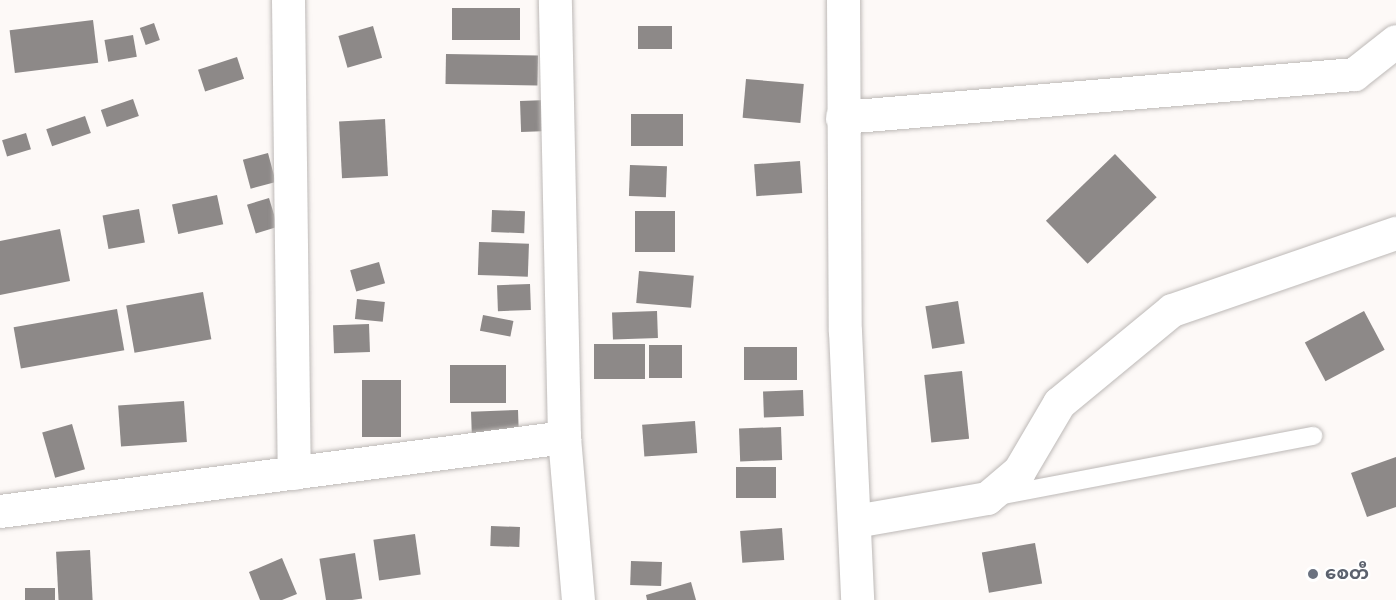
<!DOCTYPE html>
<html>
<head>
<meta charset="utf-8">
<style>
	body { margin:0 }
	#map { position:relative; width:1396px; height:600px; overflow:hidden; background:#fdf9f7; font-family:"Sofia Sans Condensed","Noto Sans Myanmar",sans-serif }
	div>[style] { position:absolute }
	.building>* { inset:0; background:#8d8988; transform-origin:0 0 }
	.roads { filter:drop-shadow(0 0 2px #bdb9b7) drop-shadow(0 0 2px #bdb9b7) }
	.service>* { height:18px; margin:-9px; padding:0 9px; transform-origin:9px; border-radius:9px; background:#fff }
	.minor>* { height:33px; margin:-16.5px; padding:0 16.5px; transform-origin:16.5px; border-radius:16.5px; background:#fff }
	.tertiary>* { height:33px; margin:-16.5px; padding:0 16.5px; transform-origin:16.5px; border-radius:16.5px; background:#fff }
	.dots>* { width:16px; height:16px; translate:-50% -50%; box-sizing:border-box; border:3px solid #fff; border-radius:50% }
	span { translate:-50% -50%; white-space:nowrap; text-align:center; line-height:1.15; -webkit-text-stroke:4.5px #fff; paint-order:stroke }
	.worship-label { font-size:18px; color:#5b616d; font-weight:700 }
	.left { translate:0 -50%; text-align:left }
</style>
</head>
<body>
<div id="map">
	<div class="building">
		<div style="left:520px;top:8px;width:32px;height:68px;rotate:90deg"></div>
		<div style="left:93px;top:20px;width:43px;height:84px;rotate:83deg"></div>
		<div style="left:154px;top:23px;width:18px;height:15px;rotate:71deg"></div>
		<div style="left:373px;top:26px;width:33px;height:36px;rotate:74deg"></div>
		<div style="left:638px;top:26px;width:34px;height:23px"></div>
		<div style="left:133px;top:35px;width:22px;height:29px;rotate:80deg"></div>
		<div style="left:446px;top:54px;width:92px;height:30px;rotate:1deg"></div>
		<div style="left:237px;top:57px;width:23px;height:41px;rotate:72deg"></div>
		<div style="left:746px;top:79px;width:58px;height:39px;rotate:5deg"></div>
		<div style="left:133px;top:99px;width:18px;height:34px;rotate:71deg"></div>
		<div style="left:547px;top:100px;width:31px;height:27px;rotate:88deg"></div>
		<div style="left:631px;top:114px;width:52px;height:32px"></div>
		<div style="left:85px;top:116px;width:18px;height:41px;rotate:71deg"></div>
		<div style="left:385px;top:119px;width:57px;height:46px;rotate:87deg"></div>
		<div style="left:26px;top:133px;width:17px;height:25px;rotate:73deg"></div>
		<div style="left:268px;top:153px;width:30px;height:26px;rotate:75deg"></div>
		<div style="left:1115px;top:154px;width:60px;height:96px;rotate:46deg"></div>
		<div style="left:800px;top:161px;width:32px;height:46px;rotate:86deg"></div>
		<div style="left:630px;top:165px;width:37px;height:31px;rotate:2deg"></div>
		<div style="left:217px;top:195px;width:30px;height:46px;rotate:78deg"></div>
		<div style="left:269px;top:198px;width:30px;height:23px;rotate:73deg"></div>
		<div style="left:139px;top:209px;width:34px;height:37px;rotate:80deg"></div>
		<div style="left:492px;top:210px;width:33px;height:22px;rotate:2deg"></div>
		<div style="left:675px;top:211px;width:41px;height:40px;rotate:90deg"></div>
		<div style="clip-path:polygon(60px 229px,70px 281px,0 295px,0 241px)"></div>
		<div style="left:479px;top:242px;width:50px;height:33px;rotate:2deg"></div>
		<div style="left:379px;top:262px;width:22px;height:30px;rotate:74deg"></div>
		<div style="left:639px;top:271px;width:55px;height:32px;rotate:5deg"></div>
		<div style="left:530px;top:284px;width:26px;height:33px;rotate:88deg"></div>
		<div style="left:203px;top:292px;width:48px;height:78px;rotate:80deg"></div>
		<div style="left:357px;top:299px;width:28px;height:20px;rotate:6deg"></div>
		<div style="left:958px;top:301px;width:43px;height:33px;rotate:81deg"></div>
		<div style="left:117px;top:309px;width:42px;height:105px;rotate:80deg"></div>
		<div style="left:657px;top:311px;width:27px;height:45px;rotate:88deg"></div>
		<div style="left:1364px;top:311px;width:44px;height:67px;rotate:62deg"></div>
		<div style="left:483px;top:315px;width:31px;height:16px;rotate:11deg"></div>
		<div style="left:369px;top:324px;width:28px;height:36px;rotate:88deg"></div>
		<div style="left:594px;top:344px;width:51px;height:35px"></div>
		<div style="left:649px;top:345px;width:33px;height:33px"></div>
		<div style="left:744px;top:347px;width:53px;height:33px"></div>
		<div style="left:506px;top:365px;width:38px;height:56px;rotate:90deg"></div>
		<div style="left:962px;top:371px;width:68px;height:38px;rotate:84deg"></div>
		<div style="left:401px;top:380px;width:57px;height:39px;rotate:90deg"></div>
		<div style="left:803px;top:390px;width:26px;height:40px;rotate:88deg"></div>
		<div style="left:184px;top:401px;width:41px;height:66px;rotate:86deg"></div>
		<div style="left:518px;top:410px;width:24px;height:47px;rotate:88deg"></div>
		<div style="left:695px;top:421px;width:32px;height:53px;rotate:86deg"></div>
		<div style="left:72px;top:424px;width:47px;height:31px;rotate:74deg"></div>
		<div style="left:781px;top:427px;width:33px;height:42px;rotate:88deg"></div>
		<div style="clip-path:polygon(1396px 457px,1396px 507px,1367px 517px,1351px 473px)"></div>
		<div style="left:736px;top:467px;width:40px;height:31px"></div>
		<div style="left:491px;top:526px;width:29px;height:20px;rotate:2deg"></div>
		<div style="left:782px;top:528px;width:32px;height:42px;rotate:86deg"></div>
		<div style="left:415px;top:534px;width:41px;height:42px;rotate:82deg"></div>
		<div style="left:1035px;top:543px;width:41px;height:54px;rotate:80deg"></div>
		<div style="left:90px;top:550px;width:50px;height:34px;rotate:87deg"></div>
		<div style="left:355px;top:553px;width:46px;height:36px;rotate:81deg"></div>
		<div style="clip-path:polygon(282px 558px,297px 594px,282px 600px,260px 600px,249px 572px)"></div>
		<div style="left:631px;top:561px;width:31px;height:24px;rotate:2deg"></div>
		<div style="clip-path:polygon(691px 582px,696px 600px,647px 600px,646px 595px)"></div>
		<div style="left:25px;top:588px;width:30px;height:12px"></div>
	</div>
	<div class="roads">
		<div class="service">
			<div style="left:998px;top:496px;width:321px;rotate:-10.8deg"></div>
		</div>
		<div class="minor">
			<div style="left:288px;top:0;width:473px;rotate:89.3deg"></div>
			<div style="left:842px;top:117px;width:514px;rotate:-4.8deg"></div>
			<div style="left:1354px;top:74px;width:53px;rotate:-38.2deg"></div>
			<div style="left:564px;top:437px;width:164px;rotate:85.1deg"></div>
			<div style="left:0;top:511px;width:569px;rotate:-7.47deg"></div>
			<div style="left:564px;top:437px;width:437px;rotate:-91.2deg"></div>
			<div style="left:855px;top:521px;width:134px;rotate:-9.9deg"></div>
			<div style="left:987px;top:498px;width:42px;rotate:-40.2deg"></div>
			<div style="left:1019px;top:471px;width:79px;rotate:-59.5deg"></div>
			<div style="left:1059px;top:403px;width:146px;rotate:-39.5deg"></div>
			<div style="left:1172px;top:310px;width:237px;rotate:-19deg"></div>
		</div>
		<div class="tertiary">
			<div style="left:843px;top:0;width:331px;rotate:89.7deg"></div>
			<div style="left:845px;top:331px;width:269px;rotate:87.4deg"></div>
		</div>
	</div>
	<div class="dots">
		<div style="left:1313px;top:574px;background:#6b7280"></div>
	</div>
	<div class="worship-label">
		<span class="left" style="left:1325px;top:574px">စေတီ</span>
	</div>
</div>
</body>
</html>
